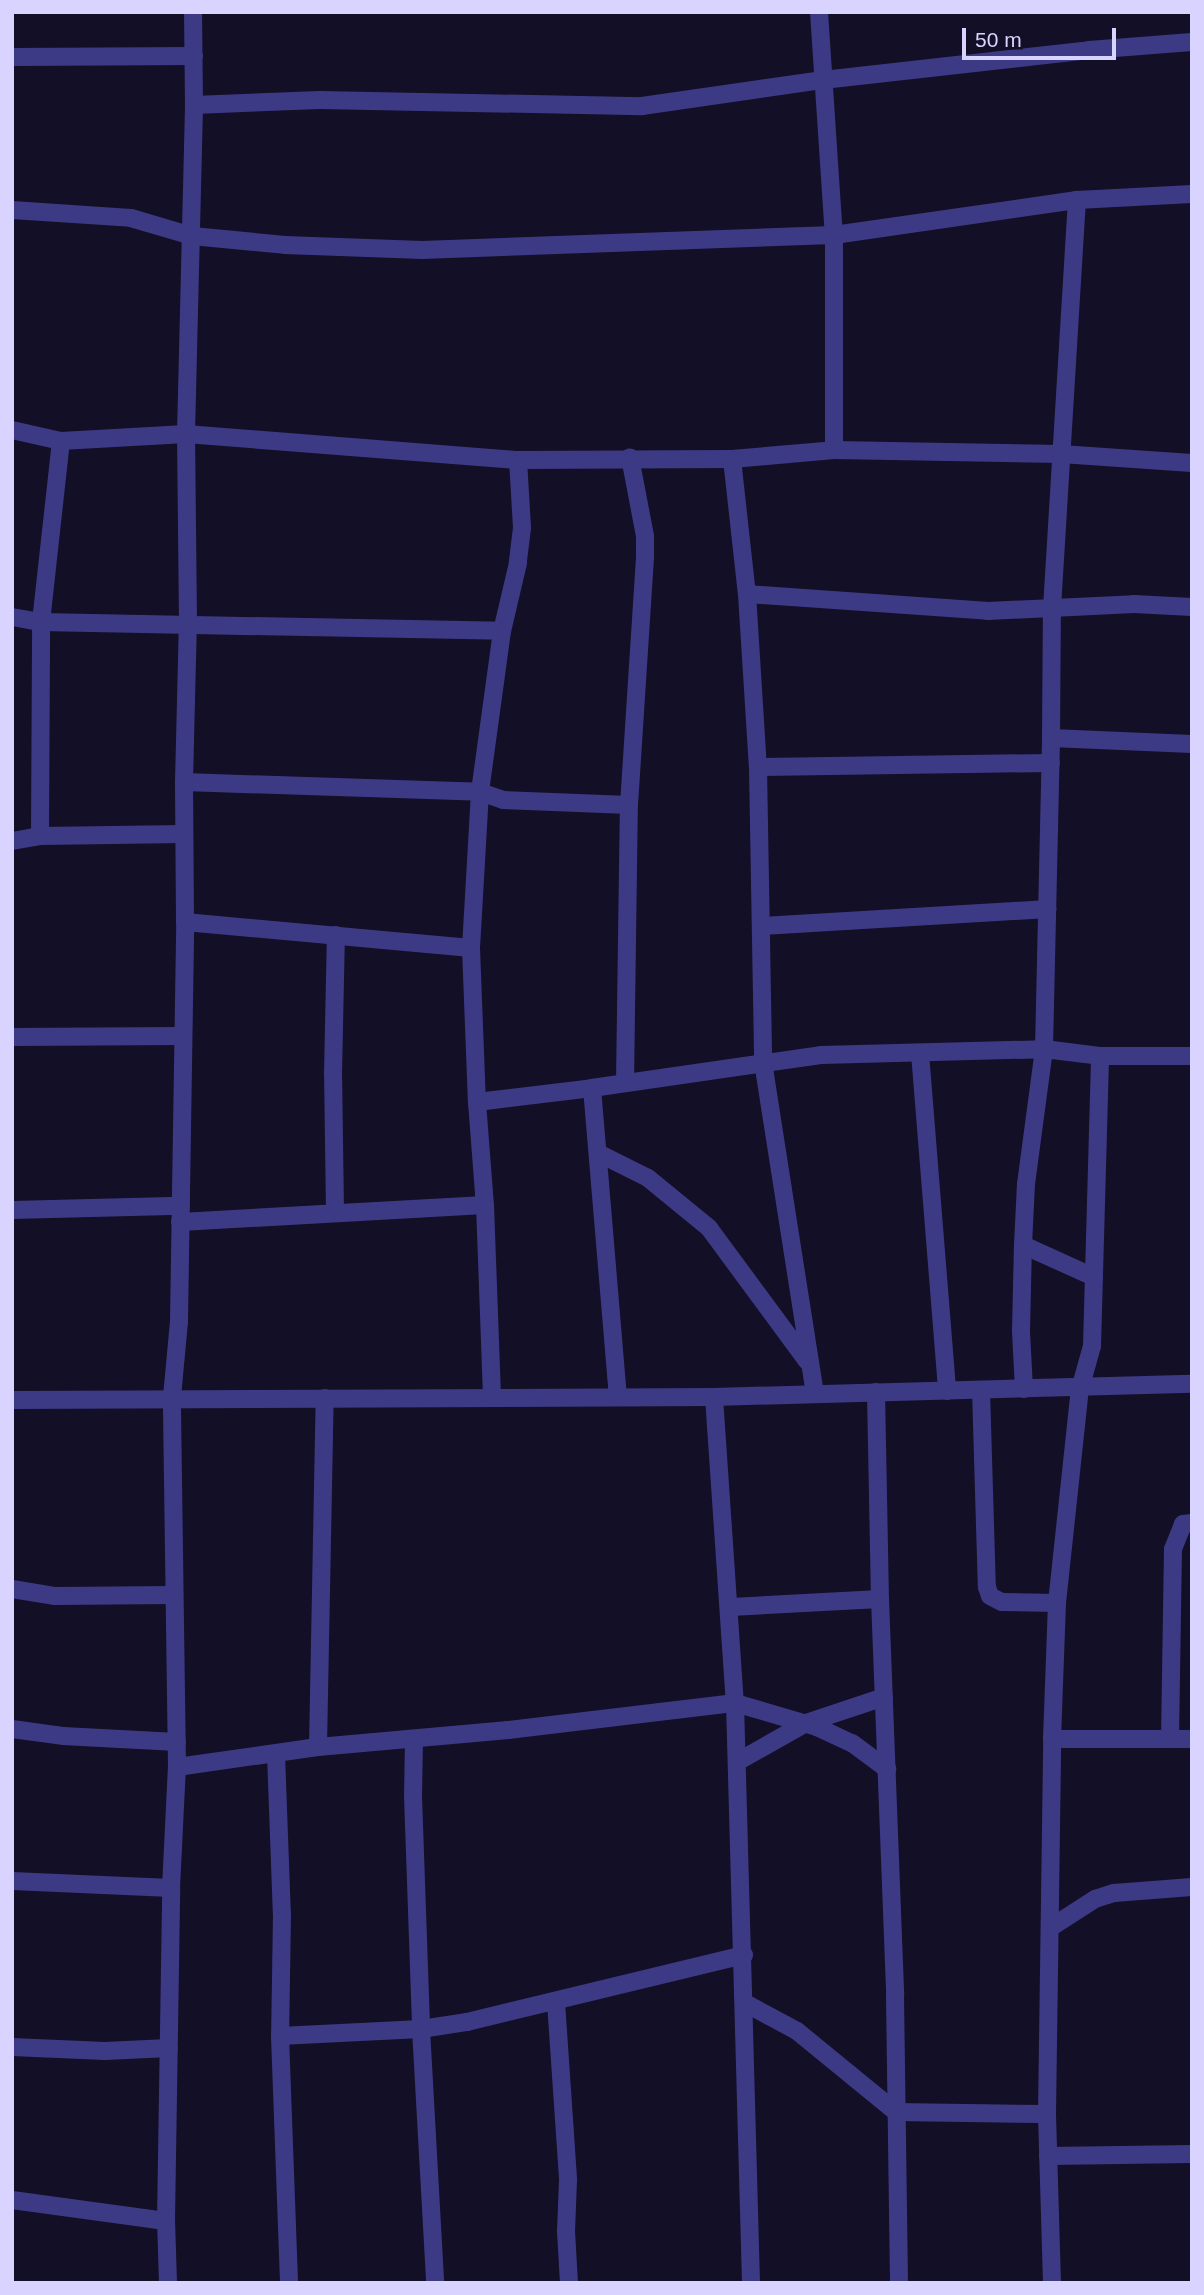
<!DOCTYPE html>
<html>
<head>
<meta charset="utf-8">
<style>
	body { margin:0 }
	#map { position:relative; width:1204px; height:2295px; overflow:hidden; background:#130f26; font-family:Helvetica,sans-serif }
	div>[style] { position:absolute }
	.minor>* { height:18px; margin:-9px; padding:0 9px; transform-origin:9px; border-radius:9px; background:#3d3a85 }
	span { translate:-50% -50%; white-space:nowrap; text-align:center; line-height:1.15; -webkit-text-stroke:7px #130f26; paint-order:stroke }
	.frame { position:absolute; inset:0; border:14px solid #d9d4ff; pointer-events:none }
	.scale { position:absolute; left:962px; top:28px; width:154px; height:32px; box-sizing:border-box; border:4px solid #d9d4ff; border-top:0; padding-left:9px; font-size:21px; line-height:24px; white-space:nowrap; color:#d9d4ff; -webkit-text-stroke:5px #130f26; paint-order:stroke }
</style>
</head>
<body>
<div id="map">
	<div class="minor">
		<div style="left:819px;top:12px;width:224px;rotate:86.2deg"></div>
		<div style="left:834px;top:235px;width:215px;rotate:90deg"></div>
		<div style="left:12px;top:57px;width:182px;rotate:-0.3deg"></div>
		<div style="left:194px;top:105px;width:126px;rotate:-2.3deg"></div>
		<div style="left:320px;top:100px;width:322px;rotate:1.1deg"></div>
		<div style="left:642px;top:106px;width:183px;rotate:-8.2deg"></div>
		<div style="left:823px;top:80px;width:268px;rotate:-6.4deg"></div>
		<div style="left:1089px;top:50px;width:103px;rotate:-4.4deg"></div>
		<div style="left:12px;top:210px;width:119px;rotate:3.8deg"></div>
		<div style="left:131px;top:218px;width:64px;rotate:16.4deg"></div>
		<div style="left:192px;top:236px;width:93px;rotate:5.5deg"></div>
		<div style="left:285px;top:245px;width:137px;rotate:2.1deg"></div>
		<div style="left:422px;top:250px;width:412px;rotate:-2.1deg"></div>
		<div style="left:834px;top:235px;width:246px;rotate:-8.2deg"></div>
		<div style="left:1077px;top:200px;width:115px;rotate:-3deg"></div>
		<div style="left:12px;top:430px;width:50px;rotate:12.7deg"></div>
		<div style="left:61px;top:441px;width:125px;rotate:-3.2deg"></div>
		<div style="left:186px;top:434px;width:333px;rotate:4.5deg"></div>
		<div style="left:518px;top:460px;width:214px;rotate:-0.3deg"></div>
		<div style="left:732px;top:459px;width:102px;rotate:-5deg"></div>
		<div style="left:834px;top:450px;width:227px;rotate:1deg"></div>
		<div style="left:1061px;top:454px;width:131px;rotate:3.9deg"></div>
		<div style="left:732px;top:459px;width:136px;rotate:83.7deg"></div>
		<div style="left:747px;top:594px;width:173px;rotate:86.4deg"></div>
		<div style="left:758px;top:767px;width:295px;rotate:89deg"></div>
		<div style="left:763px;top:1062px;width:336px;rotate:81.1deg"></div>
		<div style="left:518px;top:460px;width:68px;rotate:86.6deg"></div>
		<div style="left:522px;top:528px;width:35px;rotate:97deg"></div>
		<div style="left:518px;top:563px;width:70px;rotate:103.2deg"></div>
		<div style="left:502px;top:631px;width:162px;rotate:97.8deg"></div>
		<div style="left:480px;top:792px;width:156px;rotate:93.3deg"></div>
		<div style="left:471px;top:948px;width:154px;rotate:87.8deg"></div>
		<div style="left:477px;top:1102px;width:116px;rotate:-6.9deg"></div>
		<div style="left:592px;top:1088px;width:309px;rotate:85.2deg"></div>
		<div style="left:747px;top:594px;width:242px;rotate:4deg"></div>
		<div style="left:988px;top:611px;width:146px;rotate:-2.7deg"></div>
		<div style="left:1134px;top:604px;width:58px;rotate:3deg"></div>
		<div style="left:12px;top:617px;width:29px;rotate:10deg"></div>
		<div style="left:41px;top:622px;width:461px;rotate:1.1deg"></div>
		<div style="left:1051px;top:738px;width:130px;rotate:-89.6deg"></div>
		<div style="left:1052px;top:608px;width:409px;rotate:-86.5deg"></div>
		<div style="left:758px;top:767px;width:293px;rotate:-0.8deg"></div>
		<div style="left:184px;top:782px;width:296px;rotate:1.9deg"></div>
		<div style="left:480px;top:792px;width:24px;rotate:19deg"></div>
		<div style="left:503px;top:800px;width:126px;rotate:2.3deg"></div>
		<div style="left:40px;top:836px;width:214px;rotate:-89.7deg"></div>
		<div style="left:41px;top:622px;width:182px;rotate:-83.7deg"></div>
		<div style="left:12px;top:841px;width:28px;rotate:-10deg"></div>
		<div style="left:40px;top:836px;width:144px;rotate:-0.8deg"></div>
		<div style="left:185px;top:922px;width:287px;rotate:5.2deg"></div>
		<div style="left:762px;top:926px;width:286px;rotate:-3.4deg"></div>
		<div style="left:12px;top:1037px;width:171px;rotate:-0.3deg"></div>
		<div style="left:920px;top:1053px;width:339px;rotate:85.4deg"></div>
		<div style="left:625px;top:1083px;width:278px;rotate:-89.2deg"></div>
		<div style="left:629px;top:805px;width:249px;rotate:-86.3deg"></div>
		<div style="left:645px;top:557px;width:21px;rotate:-90deg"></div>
		<div style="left:645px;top:536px;width:80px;rotate:-100.8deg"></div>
		<div style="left:592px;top:1088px;width:231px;rotate:-8.2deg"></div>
		<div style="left:821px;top:1055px;width:223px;rotate:-1.5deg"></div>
		<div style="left:1044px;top:1049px;width:56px;rotate:7.1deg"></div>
		<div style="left:1100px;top:1056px;width:92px"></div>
		<div style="left:477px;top:1102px;width:103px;rotate:85.6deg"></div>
		<div style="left:485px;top:1205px;width:192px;rotate:87.9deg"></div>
		<div style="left:598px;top:1153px;width:56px;rotate:26.6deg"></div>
		<div style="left:648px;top:1178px;width:79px;rotate:39.3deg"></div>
		<div style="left:709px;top:1228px;width:165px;rotate:53.6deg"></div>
		<div style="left:12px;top:1210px;width:169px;rotate:-1.4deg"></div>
		<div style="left:335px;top:1212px;width:138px;rotate:-90.8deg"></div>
		<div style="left:333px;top:1074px;width:139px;rotate:-88.8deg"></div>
		<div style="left:180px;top:1222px;width:305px;rotate:-3.2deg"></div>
		<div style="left:1023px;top:1245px;width:78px;rotate:24.3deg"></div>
		<div style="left:1024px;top:1389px;width:58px;rotate:-93deg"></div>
		<div style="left:1021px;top:1331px;width:86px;rotate:-88.7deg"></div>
		<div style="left:1023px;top:1245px;width:61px;rotate:-87.2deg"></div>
		<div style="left:1026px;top:1184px;width:136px;rotate:-82.4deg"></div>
		<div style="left:1044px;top:1049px;width:311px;rotate:-88.7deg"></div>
		<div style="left:1051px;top:738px;width:141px;rotate:2.4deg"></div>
		<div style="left:981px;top:1390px;width:197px;rotate:88.3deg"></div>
		<div style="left:987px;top:1587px;width:9px;rotate:72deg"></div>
		<div style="left:990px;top:1596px;width:13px;rotate:27deg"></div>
		<div style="left:1002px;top:1602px;width:55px;rotate:1deg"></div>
		<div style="left:876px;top:1392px;width:207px;rotate:88.9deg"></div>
		<div style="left:880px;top:1599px;width:397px;rotate:87.8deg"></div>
		<div style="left:895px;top:1996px;width:287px;rotate:89.2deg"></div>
		<div style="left:714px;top:1397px;width:307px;rotate:86.1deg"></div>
		<div style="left:735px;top:1703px;width:580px;rotate:88.42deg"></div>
		<div style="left:12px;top:1400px;width:702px;rotate:-0.24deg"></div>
		<div style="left:714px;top:1397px;width:478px;rotate:-1.6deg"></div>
		<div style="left:12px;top:1589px;width:44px;rotate:9.2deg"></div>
		<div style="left:55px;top:1596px;width:119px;rotate:-0.5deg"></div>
		<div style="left:731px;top:1607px;width:149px;rotate:-3.1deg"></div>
		<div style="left:12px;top:1729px;width:51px;rotate:7.8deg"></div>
		<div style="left:63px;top:1736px;width:114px;rotate:3deg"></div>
		<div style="left:414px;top:1739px;width:57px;rotate:91deg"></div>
		<div style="left:413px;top:1796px;width:233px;rotate:88deg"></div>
		<div style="left:421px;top:2029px;width:254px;rotate:86.8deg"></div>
		<div style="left:1052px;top:1739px;width:140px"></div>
		<div style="left:1170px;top:1739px;width:190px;rotate:-89.1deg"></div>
		<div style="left:1173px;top:1549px;width:27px;rotate:-68deg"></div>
		<div style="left:1183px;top:1524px;width:9px;rotate:-6deg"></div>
		<div style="left:318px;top:1747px;width:349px;rotate:-88.9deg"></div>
		<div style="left:276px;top:1754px;width:160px;rotate:87.9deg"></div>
		<div style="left:282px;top:1914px;width:122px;rotate:90.9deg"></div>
		<div style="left:280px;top:2036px;width:247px;rotate:87.9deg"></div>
		<div style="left:737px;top:1762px;width:79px;rotate:-29.5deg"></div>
		<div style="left:806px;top:1723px;width:82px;rotate:-18.4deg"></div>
		<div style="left:177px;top:1767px;width:142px;rotate:-8.1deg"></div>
		<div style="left:318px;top:1747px;width:191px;rotate:-5.1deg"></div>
		<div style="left:508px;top:1730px;width:229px;rotate:-6.8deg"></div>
		<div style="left:735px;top:1703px;width:85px;rotate:16.3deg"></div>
		<div style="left:817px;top:1727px;width:38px;rotate:25deg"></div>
		<div style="left:852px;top:1743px;width:44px;rotate:36.6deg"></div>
		<div style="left:12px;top:1881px;width:159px;rotate:2.5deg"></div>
		<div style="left:1050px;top:1928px;width:54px;rotate:-32.8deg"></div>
		<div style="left:1095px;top:1899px;width:20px;rotate:-18deg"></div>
		<div style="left:1114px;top:1893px;width:78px;rotate:-4.4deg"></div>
		<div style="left:556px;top:2002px;width:178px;rotate:86.1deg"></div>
		<div style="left:568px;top:2180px;width:51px;rotate:92.2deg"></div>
		<div style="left:566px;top:2231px;width:52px;rotate:86.7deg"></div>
		<div style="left:745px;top:2003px;width:59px;rotate:28.3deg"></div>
		<div style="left:797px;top:2031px;width:128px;rotate:39.3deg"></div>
		<div style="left:896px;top:2112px;width:151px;rotate:0.8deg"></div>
		<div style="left:280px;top:2036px;width:141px;rotate:-2.8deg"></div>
		<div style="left:421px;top:2029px;width:47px;rotate:-8.7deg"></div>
		<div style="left:467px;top:2022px;width:285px;rotate:-13.6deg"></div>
		<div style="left:12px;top:2047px;width:93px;rotate:2.5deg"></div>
		<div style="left:105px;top:2051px;width:64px;rotate:-2.7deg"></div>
		<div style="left:1048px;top:2156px;width:144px;rotate:-0.8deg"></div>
		<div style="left:12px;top:2200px;width:155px;rotate:7.8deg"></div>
		<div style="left:168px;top:2283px;width:62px;rotate:-91.8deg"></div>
		<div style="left:166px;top:2221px;width:333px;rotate:-89.1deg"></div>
		<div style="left:171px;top:1888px;width:121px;rotate:-87.2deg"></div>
		<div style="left:177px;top:1767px;width:370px;rotate:-90.8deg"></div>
		<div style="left:172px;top:1397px;width:76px;rotate:-84.7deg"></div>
		<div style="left:179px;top:1321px;width:399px;rotate:-89.1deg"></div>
		<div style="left:185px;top:922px;width:140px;rotate:-90.4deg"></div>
		<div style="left:184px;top:782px;width:159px;rotate:-88.6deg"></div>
		<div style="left:188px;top:623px;width:189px;rotate:-90.6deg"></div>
		<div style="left:186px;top:434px;width:329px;rotate:-88.6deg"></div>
		<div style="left:194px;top:105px;width:93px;rotate:-90.6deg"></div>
		<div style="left:1052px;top:2283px;width:169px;rotate:-91.7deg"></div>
		<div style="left:1047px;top:2114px;width:375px;rotate:-89.2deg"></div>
		<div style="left:1052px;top:1739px;width:136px;rotate:-87.9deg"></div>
		<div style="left:1057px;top:1603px;width:215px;rotate:-83.9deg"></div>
		<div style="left:1080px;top:1389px;width:45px;rotate:-74.4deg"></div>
		<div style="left:1092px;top:1346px;width:290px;rotate:-88.4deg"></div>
	</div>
	<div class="frame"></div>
	<div class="scale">50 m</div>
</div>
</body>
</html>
